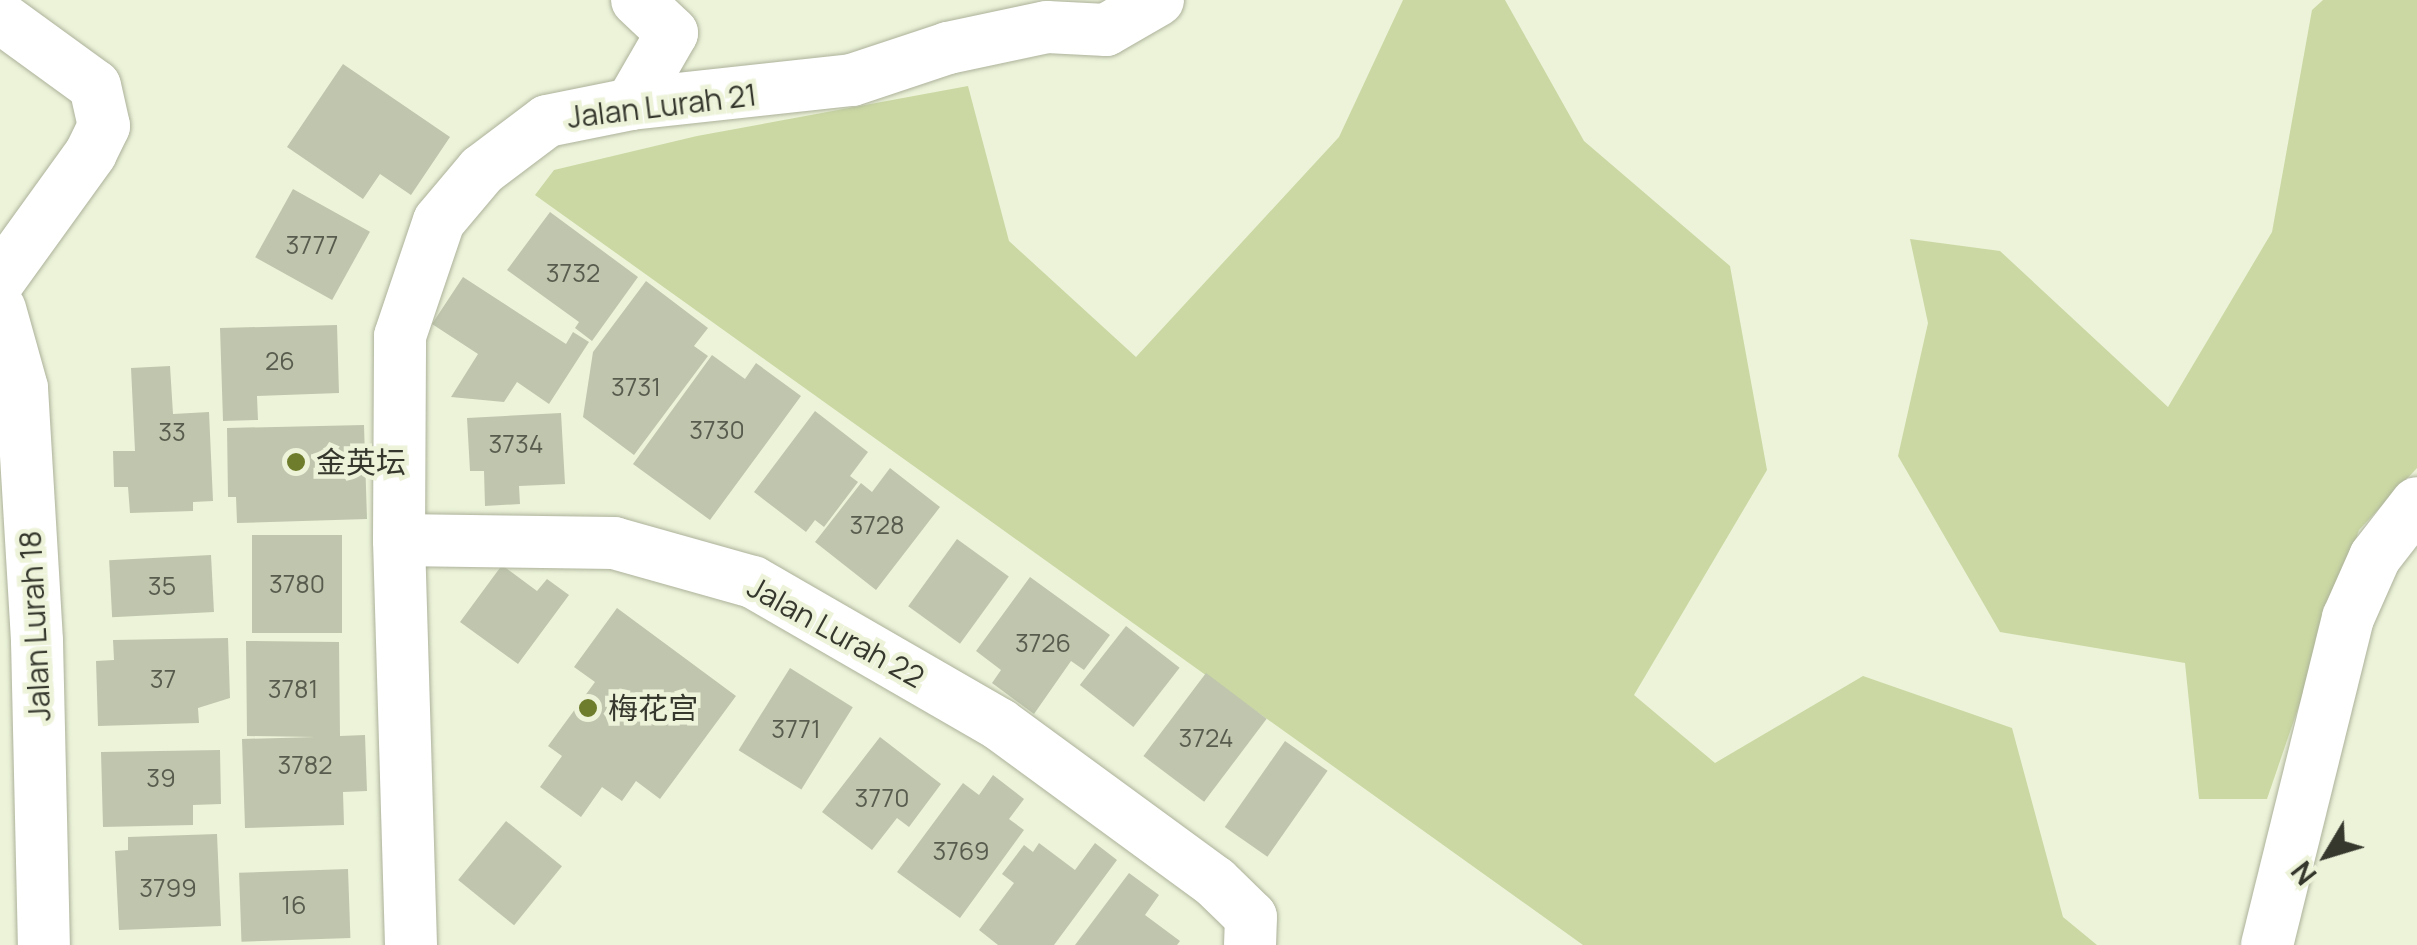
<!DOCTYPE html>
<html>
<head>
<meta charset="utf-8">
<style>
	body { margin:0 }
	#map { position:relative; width:2417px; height:945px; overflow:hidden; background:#ecf3d9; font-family:Manrope,"Noto Sans SC",sans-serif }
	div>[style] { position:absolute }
	.green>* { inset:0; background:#cbd8a3 }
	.building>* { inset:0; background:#bfc6ad; transform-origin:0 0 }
	.roads { filter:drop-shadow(0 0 2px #acb29a) drop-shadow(0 0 2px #acb29a) }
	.minor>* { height:52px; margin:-26px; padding:0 26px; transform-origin:26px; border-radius:26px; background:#fff }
	.dots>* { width:28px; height:28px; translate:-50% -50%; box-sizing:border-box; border:5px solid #ecf3d9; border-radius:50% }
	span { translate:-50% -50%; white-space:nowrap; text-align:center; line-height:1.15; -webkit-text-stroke:9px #ecf3d9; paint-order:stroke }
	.number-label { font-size:25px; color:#585c4e }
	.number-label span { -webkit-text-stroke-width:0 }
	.street-label { font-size:30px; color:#36382e }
	.poi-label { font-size:30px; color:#36382e }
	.left { translate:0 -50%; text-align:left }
	.north { position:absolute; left:2277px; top:805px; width:100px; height:100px; -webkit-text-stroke:8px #ecf3d9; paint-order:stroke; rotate:232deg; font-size:28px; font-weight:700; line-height:40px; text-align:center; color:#36382e }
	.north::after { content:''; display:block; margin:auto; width:35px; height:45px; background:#36382e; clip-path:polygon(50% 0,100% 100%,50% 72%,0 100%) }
</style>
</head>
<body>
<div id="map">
	<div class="green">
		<div style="clip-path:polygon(1403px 0,1505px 0,1584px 141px,1730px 266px,1767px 470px,1634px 695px,1715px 763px,1863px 676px,2012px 728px,2063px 917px,2097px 945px,1583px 945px,535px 195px,554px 170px,697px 136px,968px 86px,1009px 241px,1136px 357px,1339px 137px)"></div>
		<div style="clip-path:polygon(2323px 0,2417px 0,2417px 468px,2359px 530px,2267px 799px,2199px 799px,2185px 663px,2000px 632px,1898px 456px,1928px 323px,1910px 239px,2000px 251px,2168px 407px,2272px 232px,2312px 10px)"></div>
	</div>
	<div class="building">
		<div style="clip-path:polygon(343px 64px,450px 137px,411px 195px,380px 174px,363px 199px,287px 147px)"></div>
		<div style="left:293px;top:189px;width:88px;height:78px;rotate:29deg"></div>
		<div style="clip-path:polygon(550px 212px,638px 277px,592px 341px,575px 328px,579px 322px,507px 270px)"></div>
		<div style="clip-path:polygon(463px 277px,566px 344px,573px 332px,589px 342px,549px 404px,517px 382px,504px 402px,451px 397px,478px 354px,432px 324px)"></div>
		<div style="clip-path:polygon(646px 281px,708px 328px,694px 346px,708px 356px,634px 455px,583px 417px,593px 352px)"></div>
		<div style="clip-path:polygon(337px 325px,339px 393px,257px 396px,258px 420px,223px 421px,220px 328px)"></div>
		<div style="clip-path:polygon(712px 355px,745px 379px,756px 363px,801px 396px,710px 520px,633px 464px)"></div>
		<div style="clip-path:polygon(170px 366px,173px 414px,209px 412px,213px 501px,193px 502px,193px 511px,130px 513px,128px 487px,114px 487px,113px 451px,135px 451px,131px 368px)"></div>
		<div style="clip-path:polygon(815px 411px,868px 452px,850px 476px,858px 482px,824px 527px,815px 520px,806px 532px,754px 492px)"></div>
		<div style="clip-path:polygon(561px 413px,565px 484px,519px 486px,520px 504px,485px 506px,484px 471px,470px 471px,467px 418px)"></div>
		<div style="clip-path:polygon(364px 425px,367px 519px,237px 523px,236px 497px,228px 497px,227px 428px)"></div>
		<div style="clip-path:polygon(890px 468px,940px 507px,876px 590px,815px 542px,861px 483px,872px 492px)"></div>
		<div style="left:252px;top:535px;width:90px;height:98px"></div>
		<div style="left:957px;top:539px;width:64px;height:83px;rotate:36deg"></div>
		<div style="left:211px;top:555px;width:57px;height:102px;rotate:87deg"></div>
		<div style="clip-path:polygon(502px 565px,537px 591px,547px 579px,569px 595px,518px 664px,460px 622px)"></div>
		<div style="clip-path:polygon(1030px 577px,1110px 635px,1084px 670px,1071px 661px,1034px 714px,992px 683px,1001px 670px,976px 651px)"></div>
		<div style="clip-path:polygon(617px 608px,736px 696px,660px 799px,636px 781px,622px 801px,602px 787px,581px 817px,540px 787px,562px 756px,548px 746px,595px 682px,574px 667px)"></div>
		<div style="left:1126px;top:626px;width:68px;height:75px;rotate:38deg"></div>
		<div style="clip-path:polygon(228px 638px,230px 698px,198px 708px,199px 723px,98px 726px,96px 661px,114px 660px,113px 640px)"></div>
		<div style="clip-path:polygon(246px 641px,339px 642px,340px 736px,365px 735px,367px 791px,343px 792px,344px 825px,245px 828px,242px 739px,315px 737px,247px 736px)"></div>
		<div style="left:790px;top:668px;width:74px;height:97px;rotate:32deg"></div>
		<div style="left:1206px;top:673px;width:76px;height:104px;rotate:37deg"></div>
		<div style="clip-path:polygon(880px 737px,941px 784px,909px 827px,897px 818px,872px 850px,822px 812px)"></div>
		<div style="left:1285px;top:741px;width:52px;height:105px;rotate:35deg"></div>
		<div style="clip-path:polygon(220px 750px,221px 804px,193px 805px,193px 825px,103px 827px,101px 752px)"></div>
		<div style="clip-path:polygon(993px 775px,1024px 799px,1009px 819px,1024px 830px,960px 918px,897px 872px,963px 783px,979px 795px)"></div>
		<div style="left:506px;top:821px;width:72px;height:76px;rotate:39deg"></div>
		<div style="clip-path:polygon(217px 834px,221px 926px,119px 930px,115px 851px,128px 850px,128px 837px)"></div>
		<div style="clip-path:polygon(1039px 843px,1075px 870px,1095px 843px,1117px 860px,1054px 945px,998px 945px,979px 930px,1014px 883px,1002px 874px,1024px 845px,1033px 852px)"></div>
		<div style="left:348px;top:869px;width:69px;height:109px;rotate:88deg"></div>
		<div style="clip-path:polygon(1129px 873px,1159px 895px,1145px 915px,1180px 941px,1177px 945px,1075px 945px)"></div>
	</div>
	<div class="roads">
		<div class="minor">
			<div style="left:0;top:17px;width:117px;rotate:36deg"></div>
			<div style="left:95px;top:86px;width:41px;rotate:77.3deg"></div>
			<div style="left:104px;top:126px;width:30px;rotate:116deg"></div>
			<div style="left:91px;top:153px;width:155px;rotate:125.8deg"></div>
			<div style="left:631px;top:104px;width:82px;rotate:-60deg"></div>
			<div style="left:672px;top:33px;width:48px;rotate:-136.7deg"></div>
			<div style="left:0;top:309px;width:82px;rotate:74.4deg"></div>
			<div style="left:22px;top:388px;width:253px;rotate:86.6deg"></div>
			<div style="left:37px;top:641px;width:304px;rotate:88.7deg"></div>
			<div style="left:399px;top:540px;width:215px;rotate:0.8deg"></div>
			<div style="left:614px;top:543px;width:144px;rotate:15.7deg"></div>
			<div style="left:753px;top:582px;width:284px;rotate:30deg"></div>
			<div style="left:999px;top:724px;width:268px;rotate:36.2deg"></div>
			<div style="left:1215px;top:882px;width:50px;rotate:44.2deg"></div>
			<div style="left:1251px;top:917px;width:28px;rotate:92deg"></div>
			<div style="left:411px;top:945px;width:405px;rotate:-91.7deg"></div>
			<div style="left:399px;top:540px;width:204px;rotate:-89.7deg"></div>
			<div style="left:400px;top:336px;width:121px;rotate:-71.3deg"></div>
			<div style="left:439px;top:221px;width:67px;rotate:-49.9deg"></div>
			<div style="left:482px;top:170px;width:81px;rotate:-37deg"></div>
			<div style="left:547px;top:121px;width:86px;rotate:-11.4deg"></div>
			<div style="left:631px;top:104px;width:222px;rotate:-6.2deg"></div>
			<div style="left:852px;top:80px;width:101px;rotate:-18.4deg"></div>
			<div style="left:948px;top:48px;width:101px;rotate:-12deg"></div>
			<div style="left:1047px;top:27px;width:59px;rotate:2.9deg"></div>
			<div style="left:1106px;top:30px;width:60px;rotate:-30deg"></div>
			<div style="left:2267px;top:945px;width:337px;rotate:-76.1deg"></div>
			<div style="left:2348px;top:618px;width:67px;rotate:-66.1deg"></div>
			<div style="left:2375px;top:557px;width:68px;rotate:-52.1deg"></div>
		</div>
	</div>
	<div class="dots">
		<div style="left:296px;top:462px;background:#6e7d2b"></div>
		<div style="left:588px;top:708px;background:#6e7d2b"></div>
	</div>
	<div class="number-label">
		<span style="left:312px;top:245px">3777</span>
		<span style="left:573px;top:273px">3732</span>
		<span style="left:280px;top:361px">26</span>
		<span style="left:636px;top:387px">3731</span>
		<span style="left:717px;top:430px">3730</span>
		<span style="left:172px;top:432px">33</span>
		<span style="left:516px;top:444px">3734</span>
		<span style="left:877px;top:525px">3728</span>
		<span style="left:297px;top:584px">3780</span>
		<span style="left:162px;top:586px">35</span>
		<span style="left:1043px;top:643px">3726</span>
		<span style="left:163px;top:679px">37</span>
		<span style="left:293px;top:689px">3781</span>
		<span style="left:796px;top:729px">3771</span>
		<span style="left:1206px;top:738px">3724</span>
		<span style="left:305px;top:765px">3782</span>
		<span style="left:161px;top:778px">39</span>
		<span style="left:882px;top:798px">3770</span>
		<span style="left:961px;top:851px">3769</span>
		<span style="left:168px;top:888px">3799</span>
		<span style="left:294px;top:905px">16</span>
	</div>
	<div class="street-label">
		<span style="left:662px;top:106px;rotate:-7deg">Jalan Lurah 21</span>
		<span style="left:35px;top:626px;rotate:-93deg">Jalan Lurah 18</span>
		<span style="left:836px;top:632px;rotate:29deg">Jalan Lurah 22</span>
	</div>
	<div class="poi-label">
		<span class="left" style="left:316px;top:462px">金英坛</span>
		<span class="left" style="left:608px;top:708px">梅花宫</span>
	</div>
	<div class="north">N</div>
</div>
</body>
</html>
